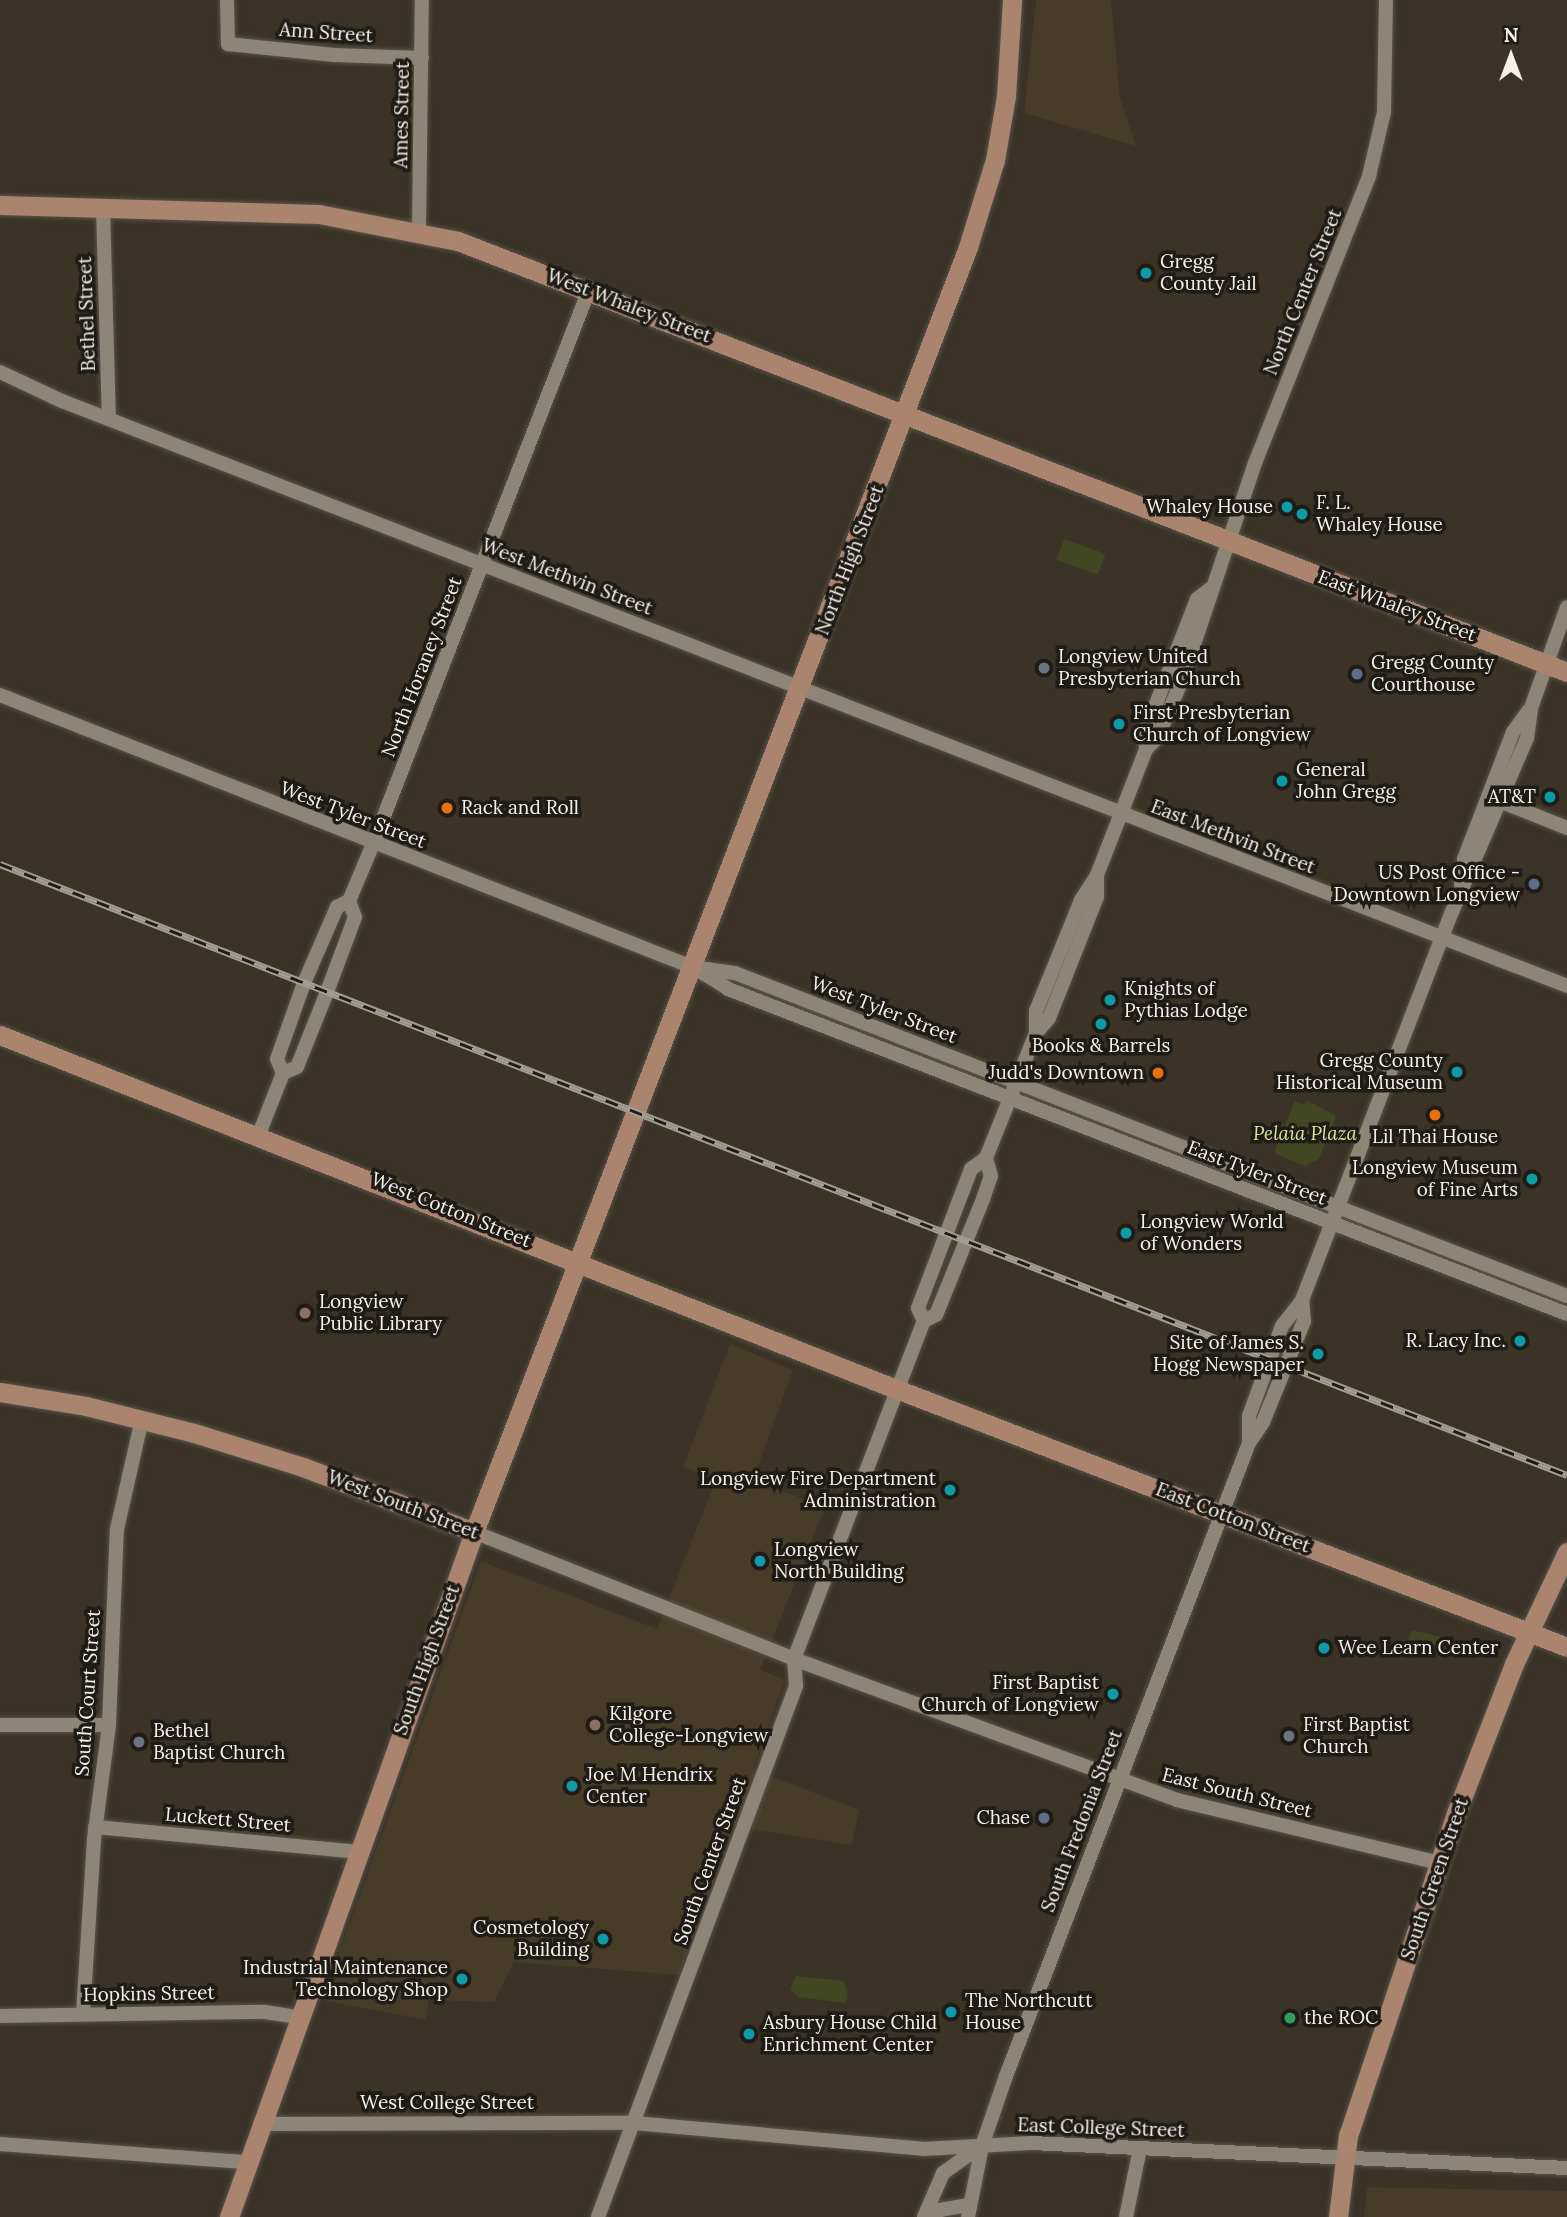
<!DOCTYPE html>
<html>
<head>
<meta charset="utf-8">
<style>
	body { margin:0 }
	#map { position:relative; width:1567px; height:2217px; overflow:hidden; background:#3a3326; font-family:Lora,serif }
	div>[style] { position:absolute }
	.built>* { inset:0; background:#463c28 }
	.green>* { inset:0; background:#414623; transform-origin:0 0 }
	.roads { filter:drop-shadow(0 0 2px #585348) drop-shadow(0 0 2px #585348) }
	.street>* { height:14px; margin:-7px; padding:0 7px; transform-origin:7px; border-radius:7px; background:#8d8575 }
	.secondary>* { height:19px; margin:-9.5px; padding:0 9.5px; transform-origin:9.5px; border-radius:9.5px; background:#ab8470 }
	.rail>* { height:7px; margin-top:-3.5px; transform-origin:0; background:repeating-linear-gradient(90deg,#1f1b16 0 13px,#a39d93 0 26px); box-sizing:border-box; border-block:2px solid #a39d93 }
	.dots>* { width:19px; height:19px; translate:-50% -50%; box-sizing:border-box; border:4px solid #1f1b16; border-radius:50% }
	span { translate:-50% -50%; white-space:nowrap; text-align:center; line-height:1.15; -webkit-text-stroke:7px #1f1b16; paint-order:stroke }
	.street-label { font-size:19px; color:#f6f1e9 }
	.poi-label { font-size:19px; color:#f6f1e9 }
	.left { translate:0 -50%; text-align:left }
	.right { translate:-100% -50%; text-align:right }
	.park-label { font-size:19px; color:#d8e596; font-style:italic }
	.north { position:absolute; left:1476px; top:21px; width:70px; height:70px; -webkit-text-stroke:5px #1f1b16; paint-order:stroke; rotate:0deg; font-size:19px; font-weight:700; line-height:28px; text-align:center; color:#f6f1e9 }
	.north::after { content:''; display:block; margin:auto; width:24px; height:32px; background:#f6f1e9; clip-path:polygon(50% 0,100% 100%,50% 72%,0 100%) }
</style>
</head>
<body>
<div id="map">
	<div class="built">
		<div style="clip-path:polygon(1036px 0,1111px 0,1120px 98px,1136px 146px,1024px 113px)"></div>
		<div style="clip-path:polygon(730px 1344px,793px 1370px,753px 1480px,825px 1507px,760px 1670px,785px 1680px,753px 1769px,859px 1810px,852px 1845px,733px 1826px,679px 1975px,514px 1962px,494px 2002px,429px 2000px,426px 2020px,322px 2000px,481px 1561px,657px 1629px,716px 1480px,683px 1467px)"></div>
		<div style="clip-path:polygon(1367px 2187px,1567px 2191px,1567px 2217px,1364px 2217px)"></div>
	</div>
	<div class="green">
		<div style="left:1064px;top:539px;width:44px;height:22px;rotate:20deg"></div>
		<div style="clip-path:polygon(1307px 1100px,1336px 1116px,1319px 1159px,1305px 1166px,1274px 1153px,1295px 1101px,1304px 1105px)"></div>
		<div style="clip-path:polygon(1412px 1630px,1441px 1637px,1433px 1658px,1405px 1648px)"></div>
		<div style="clip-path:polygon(796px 1976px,844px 1981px,848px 1998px,845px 2003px,798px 1997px,790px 1990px)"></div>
	</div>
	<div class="roads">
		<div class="street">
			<div style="left:227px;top:0;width:44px;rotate:88.7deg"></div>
			<div style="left:228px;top:44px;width:107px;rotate:5.9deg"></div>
			<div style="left:334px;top:55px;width:88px;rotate:2deg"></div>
			<div style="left:103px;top:207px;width:212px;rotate:88.4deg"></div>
			<div style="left:419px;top:230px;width:230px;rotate:-89.3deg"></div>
			<div style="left:0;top:372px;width:68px;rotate:25.1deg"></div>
			<div style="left:62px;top:401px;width:1615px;rotate:21.24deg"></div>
			<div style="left:0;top:695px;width:747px;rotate:21.45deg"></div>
			<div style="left:695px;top:968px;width:39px;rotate:32deg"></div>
			<div style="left:728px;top:989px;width:900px;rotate:21.17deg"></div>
			<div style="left:1146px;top:749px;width:17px;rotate:-93deg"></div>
			<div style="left:1145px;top:732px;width:143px;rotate:-68.6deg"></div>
			<div style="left:1197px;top:599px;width:16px;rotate:-38deg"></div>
			<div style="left:1502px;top:802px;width:70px;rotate:21.8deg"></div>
			<div style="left:1461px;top:885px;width:26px;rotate:-83deg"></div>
			<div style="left:1464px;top:859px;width:136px;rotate:-68.9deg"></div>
			<div style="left:1513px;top:732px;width:27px;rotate:-54deg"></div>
			<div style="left:699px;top:968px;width:36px;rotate:8deg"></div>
			<div style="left:735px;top:973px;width:892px;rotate:21.22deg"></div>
			<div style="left:1036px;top:1033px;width:20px;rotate:-49deg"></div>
			<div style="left:1049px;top:1018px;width:130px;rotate:-68.4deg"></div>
			<div style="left:1097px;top:897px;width:22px;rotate:-90deg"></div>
			<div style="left:283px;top:1073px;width:15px;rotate:-23deg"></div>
			<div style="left:297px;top:1067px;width:81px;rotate:-68.2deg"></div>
			<div style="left:327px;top:992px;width:80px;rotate:-69.5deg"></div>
			<div style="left:355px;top:917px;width:17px;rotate:-111deg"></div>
			<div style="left:259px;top:1134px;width:66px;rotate:-68.5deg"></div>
			<div style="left:283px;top:1073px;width:15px;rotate:-113deg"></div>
			<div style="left:277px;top:1059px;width:81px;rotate:-70.4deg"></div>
			<div style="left:304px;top:983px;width:83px;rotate:-66.5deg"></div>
			<div style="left:337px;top:907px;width:13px;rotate:-27deg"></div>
			<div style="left:349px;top:901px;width:62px;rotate:-67.2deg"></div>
			<div style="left:373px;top:844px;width:595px;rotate:-68.7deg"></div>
			<div style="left:924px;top:1321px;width:14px;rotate:-115deg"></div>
			<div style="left:918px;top:1308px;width:149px;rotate:-69.1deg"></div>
			<div style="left:971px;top:1169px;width:19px;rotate:-36deg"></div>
			<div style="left:986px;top:1158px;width:135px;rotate:-68.2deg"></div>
			<div style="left:1036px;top:1033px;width:22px;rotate:-90deg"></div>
			<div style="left:1036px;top:1011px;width:120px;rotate:-67.9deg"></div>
			<div style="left:1081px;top:900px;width:30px;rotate:-57deg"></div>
			<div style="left:1097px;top:875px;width:135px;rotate:-68.7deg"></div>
			<div style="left:1146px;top:749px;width:17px;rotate:-45deg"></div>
			<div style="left:1158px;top:737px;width:62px;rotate:-67.2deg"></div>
			<div style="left:1182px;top:680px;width:229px;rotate:-71.4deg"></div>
			<div style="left:1255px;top:463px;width:309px;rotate:-68.3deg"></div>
			<div style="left:1369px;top:176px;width:66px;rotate:-76.8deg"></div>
			<div style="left:1384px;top:112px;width:112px;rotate:-89deg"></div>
			<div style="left:1249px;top:1442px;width:26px;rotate:-90deg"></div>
			<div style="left:1249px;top:1416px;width:96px;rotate:-69.9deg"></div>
			<div style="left:1282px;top:1326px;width:33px;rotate:-52deg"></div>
			<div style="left:474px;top:1532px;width:344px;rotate:21.6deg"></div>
			<div style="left:794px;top:1659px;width:408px;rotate:20.2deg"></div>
			<div style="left:1177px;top:1800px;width:269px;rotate:13.5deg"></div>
			<div style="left:0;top:1725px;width:109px"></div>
			<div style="left:95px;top:1827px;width:264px;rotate:5.4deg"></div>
			<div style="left:83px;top:2014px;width:175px;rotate:-86.4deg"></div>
			<div style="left:94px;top:1839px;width:115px;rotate:-82.5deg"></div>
			<div style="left:109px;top:1725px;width:196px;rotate:-87.7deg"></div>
			<div style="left:117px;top:1529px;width:113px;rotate:-77.2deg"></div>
			<div style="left:0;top:2016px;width:265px;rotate:-0.9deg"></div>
			<div style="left:265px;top:2012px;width:33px;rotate:9deg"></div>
			<div style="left:260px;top:2124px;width:374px;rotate:-0.2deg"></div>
			<div style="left:634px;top:2123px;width:290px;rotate:5.1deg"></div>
			<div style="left:923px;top:2149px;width:108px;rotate:-3.2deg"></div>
			<div style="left:1031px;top:2143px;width:537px;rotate:2.67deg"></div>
			<div style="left:0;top:2144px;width:248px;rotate:4.2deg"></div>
			<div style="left:598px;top:2217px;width:567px;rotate:-69.55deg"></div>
			<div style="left:796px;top:1686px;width:27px;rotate:-94deg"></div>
			<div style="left:794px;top:1659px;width:362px;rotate:-69deg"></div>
			<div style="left:924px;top:1321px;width:13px;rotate:-27deg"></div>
			<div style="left:936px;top:1315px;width:125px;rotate:-67.9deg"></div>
			<div style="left:983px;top:1199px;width:24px;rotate:-71deg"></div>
			<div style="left:991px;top:1176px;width:19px;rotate:-106deg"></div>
			<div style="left:924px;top:2217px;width:48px;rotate:-66.6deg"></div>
			<div style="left:943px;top:2173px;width:47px;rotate:-35.4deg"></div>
			<div style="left:932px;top:2217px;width:11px;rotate:-41deg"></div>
			<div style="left:940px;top:2210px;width:29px;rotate:-10deg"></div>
			<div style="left:968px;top:2217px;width:72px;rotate:-78.8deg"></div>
			<div style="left:982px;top:2146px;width:74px;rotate:-71.1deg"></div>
			<div style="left:1006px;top:2076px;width:678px;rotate:-69deg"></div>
			<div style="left:1249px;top:1443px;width:25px;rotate:-56deg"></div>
			<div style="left:1263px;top:1422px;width:109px;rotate:-67.9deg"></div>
			<div style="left:1304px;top:1321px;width:21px;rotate:-95deg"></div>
			<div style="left:1302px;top:1300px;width:416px;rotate:-68.9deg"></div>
			<div style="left:1452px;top:912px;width:189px;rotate:-66.7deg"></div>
			<div style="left:1527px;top:738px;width:30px;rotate:-82deg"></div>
			<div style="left:1531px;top:708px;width:107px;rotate:-70.4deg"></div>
			<div style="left:1126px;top:2217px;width:70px;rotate:-78.5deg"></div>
		</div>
		<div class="secondary">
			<div style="left:0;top:205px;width:319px;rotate:1.6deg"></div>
			<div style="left:319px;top:214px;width:142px;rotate:11deg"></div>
			<div style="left:458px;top:241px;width:1190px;rotate:21.24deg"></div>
			<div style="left:0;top:1035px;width:939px;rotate:21.56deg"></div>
			<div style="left:873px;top:1380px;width:744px;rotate:21.04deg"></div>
			<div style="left:0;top:1392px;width:87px;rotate:9.2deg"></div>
			<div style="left:86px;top:1406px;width:111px;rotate:14deg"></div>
			<div style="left:194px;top:1433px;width:114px;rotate:17.3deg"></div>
			<div style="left:303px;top:1467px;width:183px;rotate:20.8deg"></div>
			<div style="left:229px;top:2217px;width:727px;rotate:-70.32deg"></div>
			<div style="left:474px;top:1532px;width:1377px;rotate:-68.97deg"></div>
			<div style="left:968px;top:247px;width:91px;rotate:-72.8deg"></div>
			<div style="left:995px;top:160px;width:65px;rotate:-80.2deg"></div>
			<div style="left:1006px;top:96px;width:96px;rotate:-86.4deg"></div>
			<div style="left:1338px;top:2217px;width:82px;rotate:-83deg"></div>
			<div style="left:1348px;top:2136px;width:343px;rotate:-71.5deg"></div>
			<div style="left:1457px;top:1811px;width:158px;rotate:-68.8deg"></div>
			<div style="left:1514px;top:1664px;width:124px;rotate:-64.7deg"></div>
		</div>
	</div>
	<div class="rail">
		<div style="left:0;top:864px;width:1682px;rotate:21.3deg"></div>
	</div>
	<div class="dots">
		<div style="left:1146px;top:273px;background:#0f9aa8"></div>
		<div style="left:1287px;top:507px;background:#0f9aa8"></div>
		<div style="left:1302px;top:514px;background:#0f9aa8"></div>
		<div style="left:1044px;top:668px;background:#6b7280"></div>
		<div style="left:1357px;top:674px;background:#5c6f8a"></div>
		<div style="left:1119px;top:724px;background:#0f9aa8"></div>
		<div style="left:1282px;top:781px;background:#0f9aa8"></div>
		<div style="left:1550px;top:797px;background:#0f9aa8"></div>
		<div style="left:447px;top:808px;background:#e8710a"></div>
		<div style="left:1534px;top:884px;background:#5c6f8a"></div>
		<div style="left:1110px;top:1000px;background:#0f9aa8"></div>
		<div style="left:1101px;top:1024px;background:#0f9aa8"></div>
		<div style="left:1457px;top:1072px;background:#0f9aa8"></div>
		<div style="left:1158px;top:1073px;background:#e8710a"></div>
		<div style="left:1435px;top:1115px;background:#e8710a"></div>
		<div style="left:1532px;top:1179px;background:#0f9aa8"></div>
		<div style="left:1126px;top:1233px;background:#0f9aa8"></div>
		<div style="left:305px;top:1313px;background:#8d6e63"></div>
		<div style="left:1520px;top:1341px;background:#0f9aa8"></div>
		<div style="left:1318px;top:1354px;background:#0f9aa8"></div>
		<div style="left:950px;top:1490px;background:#0f9aa8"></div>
		<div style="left:760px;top:1561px;background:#0f9aa8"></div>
		<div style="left:1324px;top:1648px;background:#0f9aa8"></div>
		<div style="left:1113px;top:1694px;background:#0f9aa8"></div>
		<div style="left:595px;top:1725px;background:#8d6e63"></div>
		<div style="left:1289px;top:1736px;background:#6b7280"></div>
		<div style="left:139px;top:1742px;background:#6b7280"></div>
		<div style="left:572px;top:1786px;background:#0f9aa8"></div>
		<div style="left:1044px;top:1818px;background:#5c6f8a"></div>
		<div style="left:603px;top:1939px;background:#0f9aa8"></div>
		<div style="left:462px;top:1979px;background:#0f9aa8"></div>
		<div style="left:951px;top:2012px;background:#0f9aa8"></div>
		<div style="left:1290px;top:2018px;background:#2e9e5b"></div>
		<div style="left:749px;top:2034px;background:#0f9aa8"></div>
	</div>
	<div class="street-label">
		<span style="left:326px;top:33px;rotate:4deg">Ann Street</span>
		<span style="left:402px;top:115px;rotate:-89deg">Ames Street</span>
		<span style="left:1303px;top:292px;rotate:-68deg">North Center Street</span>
		<span style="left:629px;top:306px;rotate:21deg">West Whaley Street</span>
		<span style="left:87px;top:314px;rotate:-92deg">Bethel Street</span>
		<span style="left:850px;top:560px;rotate:-69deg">North High Street</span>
		<span style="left:567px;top:577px;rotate:21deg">West Methvin Street</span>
		<span style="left:1397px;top:606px;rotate:21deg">East Whaley Street</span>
		<span style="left:422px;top:667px;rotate:-69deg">North Horaney Street</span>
		<span style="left:353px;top:815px;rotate:21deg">West Tyler Street</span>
		<span style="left:1233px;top:837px;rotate:21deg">East Methvin Street</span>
		<span style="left:884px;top:1010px;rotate:21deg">West Tyler Street</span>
		<span style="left:1257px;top:1173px;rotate:21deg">East Tyler Street</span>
		<span style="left:451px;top:1210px;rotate:22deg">West Cotton Street</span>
		<span style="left:403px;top:1505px;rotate:21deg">West South Street</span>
		<span style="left:1233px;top:1518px;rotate:21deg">East Cotton Street</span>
		<span style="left:427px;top:1660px;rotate:-70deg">South High Street</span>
		<span style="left:88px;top:1693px;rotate:-86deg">South Court Street</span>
		<span style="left:1237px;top:1793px;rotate:14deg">East South Street</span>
		<span style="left:228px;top:1820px;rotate:5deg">Luckett Street</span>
		<span style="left:1082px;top:1821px;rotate:-69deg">South Fredonia Street</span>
		<span style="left:710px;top:1861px;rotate:-70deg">South Center Street</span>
		<span style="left:1435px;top:1879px;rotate:-71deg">South Green Street</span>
		<span style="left:149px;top:1994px;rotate:-1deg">Hopkins Street</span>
		<span style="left:447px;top:2103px">West College Street</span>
		<span style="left:1101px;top:2128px;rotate:2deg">East College Street</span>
	</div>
	<div class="poi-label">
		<span class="left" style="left:1160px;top:273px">Gregg<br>County Jail</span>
		<span class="left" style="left:1316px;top:514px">F. L.<br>Whaley House</span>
		<span class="right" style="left:1273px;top:507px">Whaley House</span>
		<span class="left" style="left:1058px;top:668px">Longview United<br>Presbyterian Church</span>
		<span class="left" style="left:1371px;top:674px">Gregg County<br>Courthouse</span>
		<span class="left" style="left:1133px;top:724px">First Presbyterian<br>Church of Longview</span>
		<span class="left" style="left:1296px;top:781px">General<br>John Gregg</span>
		<span class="right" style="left:1536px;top:797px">AT&amp;T</span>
		<span class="left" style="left:461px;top:808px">Rack and Roll</span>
		<span class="right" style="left:1520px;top:884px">US Post Office -<br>Downtown Longview</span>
		<span class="left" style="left:1124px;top:1000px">Knights of<br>Pythias Lodge</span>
		<span style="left:1101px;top:1046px">Books &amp; Barrels</span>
		<span class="right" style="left:1443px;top:1072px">Gregg County<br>Historical Museum</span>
		<span class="right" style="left:1144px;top:1073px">Judd's Downtown</span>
		<span style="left:1435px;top:1137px">Lil Thai House</span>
		<span class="right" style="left:1518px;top:1179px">Longview Museum<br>of Fine Arts</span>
		<span class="left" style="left:1140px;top:1233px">Longview World<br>of Wonders</span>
		<span class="left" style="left:319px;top:1313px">Longview<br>Public Library</span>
		<span class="right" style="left:1506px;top:1341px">R. Lacy Inc.</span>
		<span class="right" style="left:1304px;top:1354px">Site of James S.<br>Hogg Newspaper</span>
		<span class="right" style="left:936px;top:1490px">Longview Fire Department<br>Administration</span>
		<span class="left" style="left:774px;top:1561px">Longview<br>North Building</span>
		<span class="left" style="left:1338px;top:1648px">Wee Learn Center</span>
		<span class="right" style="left:1099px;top:1694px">First Baptist<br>Church of Longview</span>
		<span class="left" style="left:609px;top:1725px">Kilgore<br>College-Longview</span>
		<span class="left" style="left:1303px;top:1736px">First Baptist<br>Church</span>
		<span class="left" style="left:153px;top:1742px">Bethel<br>Baptist Church</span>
		<span class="left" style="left:586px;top:1786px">Joe M Hendrix<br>Center</span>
		<span class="right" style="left:1030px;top:1818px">Chase</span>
		<span class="right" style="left:589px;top:1939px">Cosmetology<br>Building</span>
		<span class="right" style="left:448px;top:1979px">Industrial Maintenance<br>Technology Shop</span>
		<span class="left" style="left:965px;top:2012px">The Northcutt<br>House</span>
		<span class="left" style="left:1304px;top:2018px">the ROC</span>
		<span class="left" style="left:763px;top:2034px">Asbury House Child<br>Enrichment Center</span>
	</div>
	<div class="park-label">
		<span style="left:1305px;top:1134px">Pelaia Plaza</span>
	</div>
	<div class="north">N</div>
</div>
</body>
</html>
